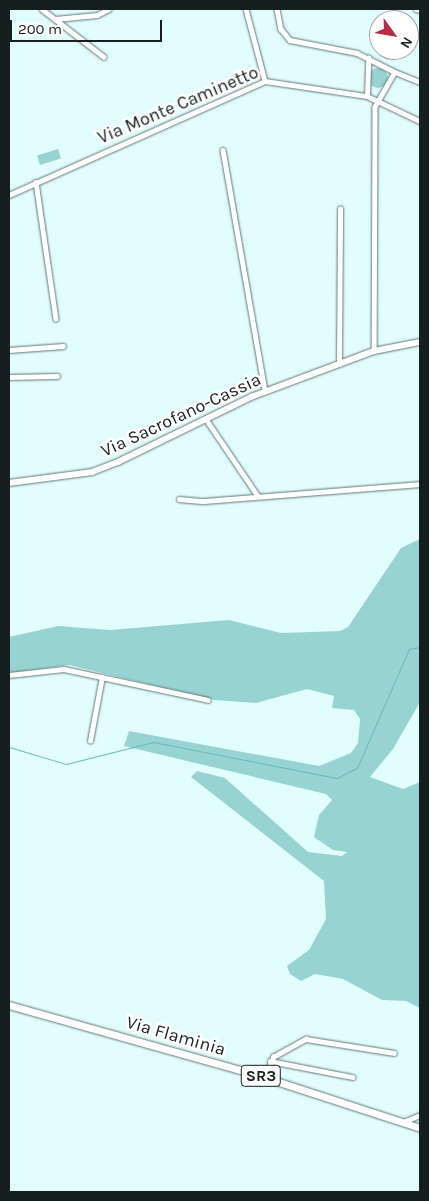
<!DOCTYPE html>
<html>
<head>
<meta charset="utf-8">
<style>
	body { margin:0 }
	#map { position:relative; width:429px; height:1201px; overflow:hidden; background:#e2fdfd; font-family:Karla,sans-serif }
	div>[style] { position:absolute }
	.green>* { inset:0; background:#98d3d3; transform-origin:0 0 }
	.round { border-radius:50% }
	.stream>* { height:1px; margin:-0.5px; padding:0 0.5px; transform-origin:0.5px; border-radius:0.5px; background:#64baba }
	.roads { filter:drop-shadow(0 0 1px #5f7777) drop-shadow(0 0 1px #5f7777) }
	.minor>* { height:4.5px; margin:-2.25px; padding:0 2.25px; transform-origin:2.25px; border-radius:2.25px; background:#fff }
	.tertiary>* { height:5.5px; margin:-2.75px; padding:0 2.75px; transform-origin:2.75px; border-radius:2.75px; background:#fff }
	.primary>* { height:7px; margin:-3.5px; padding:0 3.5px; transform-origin:3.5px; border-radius:3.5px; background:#fff }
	span { translate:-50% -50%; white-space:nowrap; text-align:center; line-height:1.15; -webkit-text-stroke:5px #fff; paint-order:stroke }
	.shield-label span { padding:1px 4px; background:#fff; border:1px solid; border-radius:4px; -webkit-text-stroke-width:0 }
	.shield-label { font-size:16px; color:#151f1f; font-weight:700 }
	.street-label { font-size:18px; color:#151f1f }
	.frame { position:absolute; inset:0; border:10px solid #151f1f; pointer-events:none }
	.north { position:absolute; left:369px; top:10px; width:50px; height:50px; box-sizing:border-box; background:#fff; border:1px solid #a1a5a5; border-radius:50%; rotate:122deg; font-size:14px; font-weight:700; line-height:20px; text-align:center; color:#151f1f }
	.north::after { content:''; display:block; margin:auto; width:18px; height:22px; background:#bb2a46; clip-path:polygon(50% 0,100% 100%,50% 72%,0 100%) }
	.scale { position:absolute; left:10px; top:20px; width:152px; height:22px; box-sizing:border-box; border:2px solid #151f1f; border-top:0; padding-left:6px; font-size:15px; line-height:18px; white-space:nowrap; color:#151f1f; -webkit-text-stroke:4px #fff; paint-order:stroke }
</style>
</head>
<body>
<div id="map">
	<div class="green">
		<div class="round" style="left:368px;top:68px;width:20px;height:20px"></div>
		<div style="left:58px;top:149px;width:10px;height:22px;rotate:73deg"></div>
		<div style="clip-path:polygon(420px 539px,420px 702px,393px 749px,370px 777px,403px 789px,420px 782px,420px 1008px,406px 1001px,382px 1000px,343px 979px,315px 974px,301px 981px,290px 974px,287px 966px,309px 950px,326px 919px,324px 881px,191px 777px,197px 771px,225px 778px,308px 852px,342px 856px,347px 852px,333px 850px,314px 837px,319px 815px,332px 800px,326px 794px,124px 746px,129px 731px,319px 766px,351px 753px,358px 743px,360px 719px,354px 710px,332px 708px,334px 696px,307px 689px,256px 703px,214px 700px,69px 665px,9px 673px,9px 637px,58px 626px,110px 630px,229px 620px,281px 633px,340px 631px,348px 627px,401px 548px)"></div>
	</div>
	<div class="stream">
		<div style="left:9px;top:747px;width:59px;rotate:16.6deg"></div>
		<div style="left:66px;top:764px;width:90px;rotate:-14.2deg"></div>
		<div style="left:153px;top:742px;width:187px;rotate:11.1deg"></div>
		<div style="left:337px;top:778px;width:22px;rotate:-27deg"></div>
		<div style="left:357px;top:768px;width:130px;rotate:-66.4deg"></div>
		<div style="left:409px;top:649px;width:11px;rotate:-10deg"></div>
	</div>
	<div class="roads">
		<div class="minor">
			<div style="left:42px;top:9px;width:78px;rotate:37.7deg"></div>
			<div style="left:246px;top:9px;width:74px;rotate:75.2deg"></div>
			<div style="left:277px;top:9px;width:20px;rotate:79deg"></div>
			<div style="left:281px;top:29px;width:14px;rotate:51deg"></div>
			<div style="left:290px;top:40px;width:68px;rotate:11deg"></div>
			<div style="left:357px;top:53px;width:42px;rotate:26.6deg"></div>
			<div style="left:395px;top:72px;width:40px;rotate:119.7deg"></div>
			<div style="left:375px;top:107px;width:244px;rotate:90.2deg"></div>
			<div style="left:416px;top:9px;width:4px;rotate:14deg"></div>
			<div style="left:55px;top:19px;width:42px;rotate:-5.4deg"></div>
			<div style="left:97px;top:15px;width:13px;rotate:-27deg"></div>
			<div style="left:395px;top:72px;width:27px;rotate:22deg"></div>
			<div style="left:367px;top:96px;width:38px;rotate:-88deg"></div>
			<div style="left:223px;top:150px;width:245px;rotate:80.1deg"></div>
			<div style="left:36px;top:182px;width:138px;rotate:81.7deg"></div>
			<div style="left:9px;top:195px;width:280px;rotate:-24deg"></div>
			<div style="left:265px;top:81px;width:103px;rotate:8.4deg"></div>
			<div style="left:367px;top:96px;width:59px;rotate:25.3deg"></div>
			<div style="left:9px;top:350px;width:54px;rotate:-4.2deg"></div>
			<div style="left:339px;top:364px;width:155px;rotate:-89.6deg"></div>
			<div style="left:9px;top:377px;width:48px;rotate:-1.2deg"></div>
			<div style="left:206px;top:419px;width:93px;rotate:56deg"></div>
			<div style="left:179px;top:499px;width:25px;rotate:5deg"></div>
			<div style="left:204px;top:501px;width:217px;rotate:-4.5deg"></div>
			<div style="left:9px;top:675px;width:55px;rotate:-6.2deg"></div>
			<div style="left:64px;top:669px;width:147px;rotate:12.1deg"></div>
			<div style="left:90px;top:741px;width:65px;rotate:-79.4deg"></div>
			<div style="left:270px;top:1061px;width:84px;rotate:11deg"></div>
			<div style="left:265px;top:1077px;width:22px;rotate:-68deg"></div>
			<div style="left:273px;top:1057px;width:38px;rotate:-29deg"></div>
			<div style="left:306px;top:1039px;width:89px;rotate:9deg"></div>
			<div style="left:403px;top:1122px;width:18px;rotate:-22deg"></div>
		</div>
		<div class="tertiary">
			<div style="left:9px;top:483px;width:84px;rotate:-7.5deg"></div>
			<div style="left:92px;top:472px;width:28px;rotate:-21deg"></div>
			<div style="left:118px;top:462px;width:148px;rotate:-26deg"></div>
			<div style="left:251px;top:397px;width:131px;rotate:-20.5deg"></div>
			<div style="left:374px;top:351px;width:47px;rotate:-11.1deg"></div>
		</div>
		<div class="primary">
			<div style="left:9px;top:1005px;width:248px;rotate:15.7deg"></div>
			<div style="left:248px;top:1072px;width:181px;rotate:18deg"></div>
		</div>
	</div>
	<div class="shield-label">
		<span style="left:261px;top:1076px">SR3</span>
	</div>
	<div class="street-label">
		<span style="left:178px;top:105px;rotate:-23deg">Via Monte Caminetto</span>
		<span style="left:181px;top:415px;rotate:-25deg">Via Sacrofano-Cassia</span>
		<span style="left:176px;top:1036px;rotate:16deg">Via Flaminia</span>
	</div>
	<div class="frame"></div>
	<div class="north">N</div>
	<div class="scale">200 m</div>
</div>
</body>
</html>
